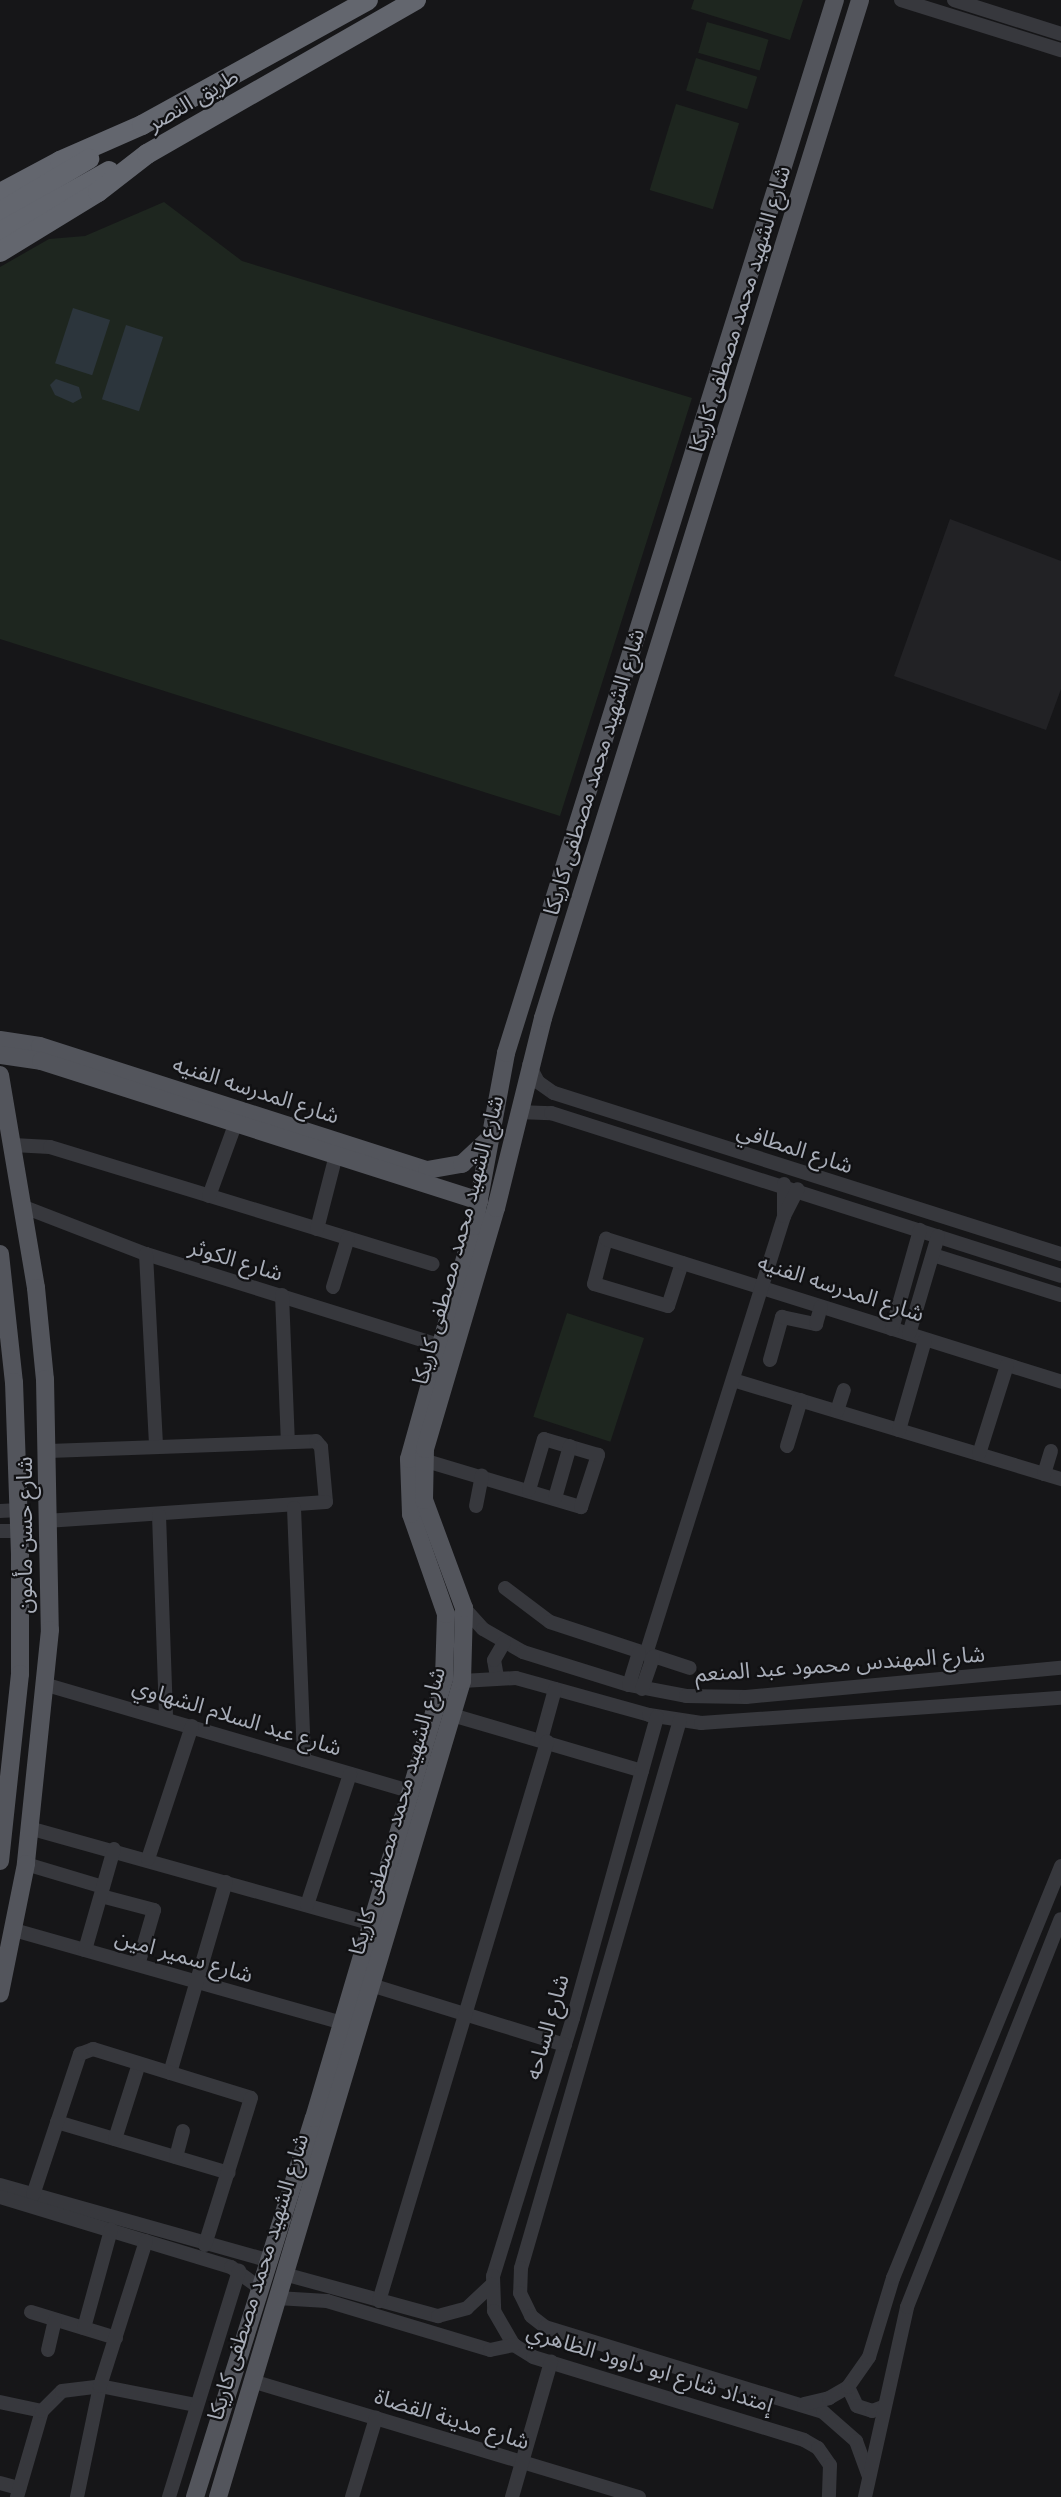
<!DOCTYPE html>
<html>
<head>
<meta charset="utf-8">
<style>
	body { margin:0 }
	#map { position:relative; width:1061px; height:2497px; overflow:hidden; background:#161618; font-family:"Space Grotesk","Noto Sans Arabic",sans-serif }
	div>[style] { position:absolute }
	.built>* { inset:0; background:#222225 }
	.green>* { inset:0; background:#1e261f; transform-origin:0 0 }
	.water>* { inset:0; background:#2c353c; transform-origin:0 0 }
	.minor>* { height:14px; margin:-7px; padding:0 7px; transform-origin:7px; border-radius:7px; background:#37383d }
	.major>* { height:18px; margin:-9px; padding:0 9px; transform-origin:9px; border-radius:9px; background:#53555c }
	.highway>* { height:20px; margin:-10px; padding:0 10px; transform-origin:10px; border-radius:10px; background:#63666e }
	span { translate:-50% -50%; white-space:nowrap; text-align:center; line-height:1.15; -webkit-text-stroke:4.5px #111113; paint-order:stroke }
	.street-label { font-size:22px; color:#a8adb8 }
</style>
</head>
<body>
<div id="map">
	<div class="built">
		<div style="clip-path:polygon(950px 519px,1061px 561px,1061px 689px,1046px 730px,894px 676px)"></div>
	</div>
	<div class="green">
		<div style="clip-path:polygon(694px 0,803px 0,790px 40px,691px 9px)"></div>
		<div style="left:707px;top:22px;width:64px;height:32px;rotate:16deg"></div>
		<div style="left:696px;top:58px;width:64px;height:34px;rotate:17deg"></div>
		<div style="left:676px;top:104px;width:66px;height:90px;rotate:17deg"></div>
		<div style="clip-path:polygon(164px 202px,242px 261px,692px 398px,560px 816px,0 639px,0 267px,49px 239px,85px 236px)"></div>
		<div style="left:567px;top:1313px;width:81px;height:109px;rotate:18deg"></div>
	</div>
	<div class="water">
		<div style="left:73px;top:308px;width:39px;height:58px;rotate:18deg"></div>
		<div style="left:126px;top:325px;width:39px;height:78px;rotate:18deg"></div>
		<div style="clip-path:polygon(56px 379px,79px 387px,82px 398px,73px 403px,55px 395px,50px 385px)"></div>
	</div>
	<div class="minor">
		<div style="left:901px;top:0;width:168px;rotate:17.4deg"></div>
		<div style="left:954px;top:0;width:112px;rotate:17.6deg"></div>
		<div style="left:529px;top:1065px;width:19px;rotate:62deg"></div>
		<div style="left:538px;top:1082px;width:19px;rotate:35deg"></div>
		<div style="left:554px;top:1093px;width:532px;rotate:17.62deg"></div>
		<div style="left:518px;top:1112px;width:33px;rotate:2deg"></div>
		<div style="left:551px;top:1113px;width:535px;rotate:17.72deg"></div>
		<div style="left:13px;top:1145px;width:37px;rotate:3deg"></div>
		<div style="left:50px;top:1147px;width:400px;rotate:17deg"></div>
		<div style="left:209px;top:1196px;width:76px;rotate:-69.9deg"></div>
		<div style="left:24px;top:1207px;width:131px;rotate:21.1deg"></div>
		<div style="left:146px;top:1254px;width:307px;rotate:17.3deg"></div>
		<div style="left:784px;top:1216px;width:32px;rotate:-90deg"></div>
		<div style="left:317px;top:1229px;width:76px;rotate:-75.6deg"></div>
		<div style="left:146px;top:1254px;width:193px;rotate:87deg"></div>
		<div style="left:933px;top:1255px;width:134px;rotate:17.4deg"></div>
		<div style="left:682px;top:1263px;width:45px;rotate:108deg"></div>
		<div style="left:668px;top:1306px;width:77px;rotate:-163.4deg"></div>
		<div style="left:594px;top:1284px;width:47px;rotate:-75.1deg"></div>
		<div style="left:606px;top:1239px;width:477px;rotate:17.4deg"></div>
		<div style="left:333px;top:1287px;width:51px;rotate:-73deg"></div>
		<div style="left:282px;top:1295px;width:147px;rotate:87.7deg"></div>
		<div style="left:892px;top:1329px;width:103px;rotate:-74.2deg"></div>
		<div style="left:909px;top:1334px;width:102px;rotate:-73.5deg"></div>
		<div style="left:770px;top:1360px;width:45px;rotate:-74.4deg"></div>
		<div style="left:782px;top:1317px;width:35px;rotate:12deg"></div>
		<div style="left:816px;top:1324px;width:18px;rotate:-74deg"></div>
		<div style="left:733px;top:1380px;width:343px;rotate:16.8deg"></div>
		<div style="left:837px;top:1411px;width:22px;rotate:-72deg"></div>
		<div style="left:899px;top:1430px;width:94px;rotate:-73.9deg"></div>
		<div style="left:787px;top:1446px;width:48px;rotate:-73.1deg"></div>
		<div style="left:49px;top:1451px;width:267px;rotate:-2.1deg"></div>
		<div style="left:316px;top:1441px;width:8px;rotate:50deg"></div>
		<div style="left:321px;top:1447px;width:55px;rotate:84.8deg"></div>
		<div style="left:326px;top:1502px;width:277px;rotate:176.1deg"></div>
		<div style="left:979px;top:1454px;width:93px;rotate:-72.5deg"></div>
		<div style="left:423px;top:1460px;width:165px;rotate:16.6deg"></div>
		<div style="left:581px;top:1507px;width:55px;rotate:-71.9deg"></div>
		<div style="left:598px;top:1455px;width:56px;rotate:-163.5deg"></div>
		<div style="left:544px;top:1439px;width:53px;rotate:106.4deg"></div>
		<div style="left:1044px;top:1474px;width:24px;rotate:-73deg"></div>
		<div style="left:555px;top:1498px;width:54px;rotate:-73.9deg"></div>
		<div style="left:476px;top:1506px;width:31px;rotate:-79deg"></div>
		<div style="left:294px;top:1508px;width:252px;rotate:87.7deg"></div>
		<div style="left:0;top:1511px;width:19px;rotate:-3deg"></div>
		<div style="left:159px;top:1515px;width:203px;rotate:88deg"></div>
		<div style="left:0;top:1531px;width:19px"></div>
		<div style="left:505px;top:1588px;width:56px;rotate:37.1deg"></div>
		<div style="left:550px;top:1622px;width:147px;rotate:18.2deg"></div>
		<div style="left:464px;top:1608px;width:28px;rotate:48deg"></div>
		<div style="left:483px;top:1629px;width:46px;rotate:29.9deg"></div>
		<div style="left:523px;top:1652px;width:111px;rotate:17.3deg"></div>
		<div style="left:629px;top:1685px;width:58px;rotate:10.9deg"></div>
		<div style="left:686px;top:1696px;width:60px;rotate:1deg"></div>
		<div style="left:746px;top:1697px;width:316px;rotate:-5.3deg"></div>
		<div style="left:646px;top:1654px;width:459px;rotate:-72.5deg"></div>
		<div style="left:784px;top:1216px;width:30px;rotate:-63deg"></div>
		<div style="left:497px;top:1677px;width:17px;rotate:-100deg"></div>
		<div style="left:494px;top:1660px;width:20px;rotate:-60deg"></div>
		<div style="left:462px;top:1681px;width:54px;rotate:-3.2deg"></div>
		<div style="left:516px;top:1678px;width:138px;rotate:15.5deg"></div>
		<div style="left:649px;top:1715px;width:53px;rotate:8.7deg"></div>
		<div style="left:701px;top:1723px;width:361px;rotate:-4deg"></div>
		<div style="left:47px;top:1685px;width:381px;rotate:16.3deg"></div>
		<div style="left:629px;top:1685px;width:34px;rotate:-73deg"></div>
		<div style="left:642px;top:1689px;width:34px;rotate:-71deg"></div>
		<div style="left:452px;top:1715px;width:198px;rotate:16.4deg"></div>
		<div style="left:657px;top:1717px;width:313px;rotate:105.6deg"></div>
		<div style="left:573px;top:2018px;width:270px;rotate:107.2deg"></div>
		<div style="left:493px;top:2276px;width:35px;rotate:88deg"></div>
		<div style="left:494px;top:2311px;width:39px;rotate:60deg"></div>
		<div style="left:514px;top:2345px;width:22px;rotate:32deg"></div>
		<div style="left:533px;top:2357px;width:283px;rotate:17deg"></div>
		<div style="left:804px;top:2440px;width:16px;rotate:30deg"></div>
		<div style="left:818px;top:2448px;width:21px;rotate:55deg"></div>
		<div style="left:830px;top:2465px;width:32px;rotate:92deg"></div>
		<div style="left:680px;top:1720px;width:571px;rotate:106.18deg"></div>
		<div style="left:521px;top:2268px;width:25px;rotate:92deg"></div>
		<div style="left:520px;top:2293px;width:25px;rotate:64deg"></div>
		<div style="left:531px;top:2316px;width:18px;rotate:38deg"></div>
		<div style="left:545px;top:2327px;width:291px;rotate:17deg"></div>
		<div style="left:823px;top:2412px;width:44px;rotate:41.3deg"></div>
		<div style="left:856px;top:2441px;width:38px;rotate:70deg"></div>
		<div style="left:541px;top:1740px;width:53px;rotate:-74.6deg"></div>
		<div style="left:29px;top:1828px;width:357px;rotate:15.6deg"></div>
		<div style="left:148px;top:1859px;width:140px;rotate:-71.7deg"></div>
		<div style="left:26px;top:1864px;width:80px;rotate:16.6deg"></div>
		<div style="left:101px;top:1896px;width:55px;rotate:14.8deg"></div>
		<div style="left:154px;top:1910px;width:57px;rotate:106.2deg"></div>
		<div style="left:307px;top:1905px;width:138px;rotate:-71.8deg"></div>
		<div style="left:14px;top:1930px;width:342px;rotate:15.8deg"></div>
		<div style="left:85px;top:1950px;width:105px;rotate:-74deg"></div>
		<div style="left:371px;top:1985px;width:203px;rotate:17.2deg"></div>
		<div style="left:170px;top:2073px;width:199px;rotate:-73.7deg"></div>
		<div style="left:57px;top:2122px;width:179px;rotate:16.5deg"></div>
		<div style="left:115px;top:2139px;width:79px;rotate:-72.3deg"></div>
		<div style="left:176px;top:2157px;width:27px;rotate:-75deg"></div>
		<div style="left:0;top:2185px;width:280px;rotate:15.7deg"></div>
		<div style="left:33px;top:2195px;width:149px;rotate:-71.6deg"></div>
		<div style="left:80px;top:2054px;width:14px;rotate:-21deg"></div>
		<div style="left:93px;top:2049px;width:165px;rotate:17.2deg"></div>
		<div style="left:251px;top:2098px;width:154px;rotate:107.4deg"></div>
		<div style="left:0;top:2197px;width:241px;rotate:16.9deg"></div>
		<div style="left:231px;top:2267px;width:37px;rotate:36deg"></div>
		<div style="left:284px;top:2274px;width:160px;rotate:15.3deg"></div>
		<div style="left:438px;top:2316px;width:30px;rotate:-15deg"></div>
		<div style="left:467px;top:2308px;width:34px;rotate:-43deg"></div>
		<div style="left:277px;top:2298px;width:50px;rotate:3.4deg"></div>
		<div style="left:327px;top:2301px;width:170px;rotate:16.7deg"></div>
		<div style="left:490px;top:2350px;width:25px;rotate:-12deg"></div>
		<div style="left:379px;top:2301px;width:584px;rotate:-73.27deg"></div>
		<div style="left:31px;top:2312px;width:89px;rotate:17deg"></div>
		<div style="left:84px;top:2328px;width:102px;rotate:-74.6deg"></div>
		<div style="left:48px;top:2350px;width:31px;rotate:-77deg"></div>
		<div style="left:252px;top:2381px;width:404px;rotate:16.7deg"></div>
		<div style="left:848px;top:2387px;width:21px;rotate:65deg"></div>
		<div style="left:857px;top:2406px;width:16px;rotate:18deg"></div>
		<div style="left:872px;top:2411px;width:12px;rotate:-20deg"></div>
		<div style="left:0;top:2402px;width:43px;rotate:12.1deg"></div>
		<div style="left:804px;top:2404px;width:26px;rotate:-13deg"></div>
		<div style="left:829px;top:2398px;width:22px;rotate:-30deg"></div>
		<div style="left:848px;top:2387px;width:37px;rotate:-55deg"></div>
		<div style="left:869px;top:2357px;width:83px;rotate:-73.1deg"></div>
		<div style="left:893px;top:2278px;width:445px;rotate:-67.8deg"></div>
		<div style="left:0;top:2483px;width:20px;rotate:15deg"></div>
		<div style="left:17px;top:2497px;width:90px;rotate:-73.8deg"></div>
		<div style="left:42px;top:2411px;width:28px;rotate:-45deg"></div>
		<div style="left:62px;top:2391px;width:38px;rotate:-7deg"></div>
		<div style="left:100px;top:2386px;width:98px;rotate:11.2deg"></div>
		<div style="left:77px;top:2497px;width:113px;rotate:-78.3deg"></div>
		<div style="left:100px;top:2386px;width:152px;rotate:-72.4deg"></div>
		<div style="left:169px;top:2497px;width:237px;rotate:-72.8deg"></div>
		<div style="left:352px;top:2497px;width:83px;rotate:-73.1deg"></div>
		<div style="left:512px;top:2497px;width:141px;rotate:-73.9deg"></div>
		<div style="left:865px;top:2497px;width:195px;rotate:-77.5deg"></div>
		<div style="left:907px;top:2307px;width:417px;rotate:-68.4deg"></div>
	</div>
	<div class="major">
		<div style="left:0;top:1040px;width:40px;rotate:8.5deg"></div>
		<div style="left:40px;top:1046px;width:406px;rotate:17.8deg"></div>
		<div style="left:427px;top:1170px;width:36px;rotate:-10deg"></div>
		<div style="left:462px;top:1164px;width:37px;rotate:-43deg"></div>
		<div style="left:0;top:1055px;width:41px;rotate:8.3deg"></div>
		<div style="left:41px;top:1061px;width:460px;rotate:17.7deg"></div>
		<div style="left:0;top:1075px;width:216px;rotate:80.4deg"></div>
		<div style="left:36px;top:1288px;width:91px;rotate:84.4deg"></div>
		<div style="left:45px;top:1379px;width:251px;rotate:88.9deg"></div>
		<div style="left:50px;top:1630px;width:235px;rotate:95.9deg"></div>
		<div style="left:26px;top:1864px;width:132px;rotate:101.4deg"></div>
		<div style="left:0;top:1254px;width:129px;rotate:83.8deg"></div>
		<div style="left:14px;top:1382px;width:174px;rotate:88deg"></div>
		<div style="left:20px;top:1556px;width:118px;rotate:90deg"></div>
		<div style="left:20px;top:1674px;width:188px;rotate:96.1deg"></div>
		<div style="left:195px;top:2497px;width:397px;rotate:-72.6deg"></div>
		<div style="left:314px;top:2118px;width:459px;rotate:-73.5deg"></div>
		<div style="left:444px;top:1678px;width:64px;rotate:-88.2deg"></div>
		<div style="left:446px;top:1614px;width:106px;rotate:-109.3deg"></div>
		<div style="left:411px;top:1514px;width:55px;rotate:-92.1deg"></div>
		<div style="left:409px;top:1459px;width:242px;rotate:-74.4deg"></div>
		<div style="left:474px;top:1226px;width:176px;rotate:-79.5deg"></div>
		<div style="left:506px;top:1053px;width:1103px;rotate:-72.65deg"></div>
		<div style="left:218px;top:2497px;width:852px;rotate:-73.35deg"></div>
		<div style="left:462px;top:1681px;width:73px;rotate:-88.4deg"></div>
		<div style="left:464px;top:1608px;width:115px;rotate:-110.3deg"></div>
		<div style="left:424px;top:1500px;width:51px;rotate:-88.9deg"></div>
		<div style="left:425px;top:1449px;width:251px;rotate:-73.6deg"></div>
		<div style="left:496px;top:1208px;width:196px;rotate:-76.1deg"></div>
		<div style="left:543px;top:1018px;width:1066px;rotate:-72.7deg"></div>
	</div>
	<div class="highway">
		<div style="left:0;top:193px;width:68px;rotate:-28.1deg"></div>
		<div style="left:60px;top:161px;width:90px;rotate:-23.7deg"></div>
		<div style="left:142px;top:125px;width:258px;rotate:-28.9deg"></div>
		<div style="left:0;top:212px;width:104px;rotate:-30.8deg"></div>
		<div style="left:0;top:232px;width:125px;rotate:-29.2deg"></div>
		<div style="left:0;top:252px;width:115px;rotate:-31.5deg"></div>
		<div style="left:98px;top:192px;width:62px;rotate:-37.8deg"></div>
		<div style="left:147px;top:154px;width:310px;rotate:-29.8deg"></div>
	</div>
	<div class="street-label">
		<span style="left:193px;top:100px;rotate:-30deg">طريق النصر</span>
		<span style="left:740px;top:309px;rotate:-73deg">شارع الشهيد محمد مصطفى كاريكا</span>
		<span style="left:594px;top:772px;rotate:-73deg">شارع الشهيد محمد مصطفى كاريكا</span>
		<span style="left:256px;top:1090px;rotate:18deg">شارع المدرسه الفنيه</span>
		<span style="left:795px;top:1148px;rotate:18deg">شارع المطافي</span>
		<span style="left:458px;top:1240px;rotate:-75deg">شارع الشهيد محمد مصطفى كاريكا</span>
		<span style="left:236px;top:1260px;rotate:17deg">شارع الكوثر</span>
		<span style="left:841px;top:1288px;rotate:18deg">شارع المدرسه الفنيه</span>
		<span style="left:25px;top:1535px;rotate:-90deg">شارع حسن مأمون</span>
		<span style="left:840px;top:1664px;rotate:-4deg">شارع المهندس محمود عبد المنعم</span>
		<span style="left:237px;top:1717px;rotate:17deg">شارع عبد السلام الشهاوي</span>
		<span style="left:397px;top:1811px;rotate:-74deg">شارع الشهيد محمد مصطفى كاريكا</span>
		<span style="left:184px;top:1956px;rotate:16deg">شارع سمير امين</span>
		<span style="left:547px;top:2027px;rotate:-74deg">شارع الساحه</span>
		<span style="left:258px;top:2277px;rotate:-73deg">شارع الشهيد محمد مصطفى كاريكا</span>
		<span style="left:650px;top:2368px;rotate:17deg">إمتداد شارع ابو داوود الظاهري</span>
		<span style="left:452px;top:2419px;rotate:17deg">شارع مدينة القضاة</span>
	</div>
</div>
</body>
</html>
